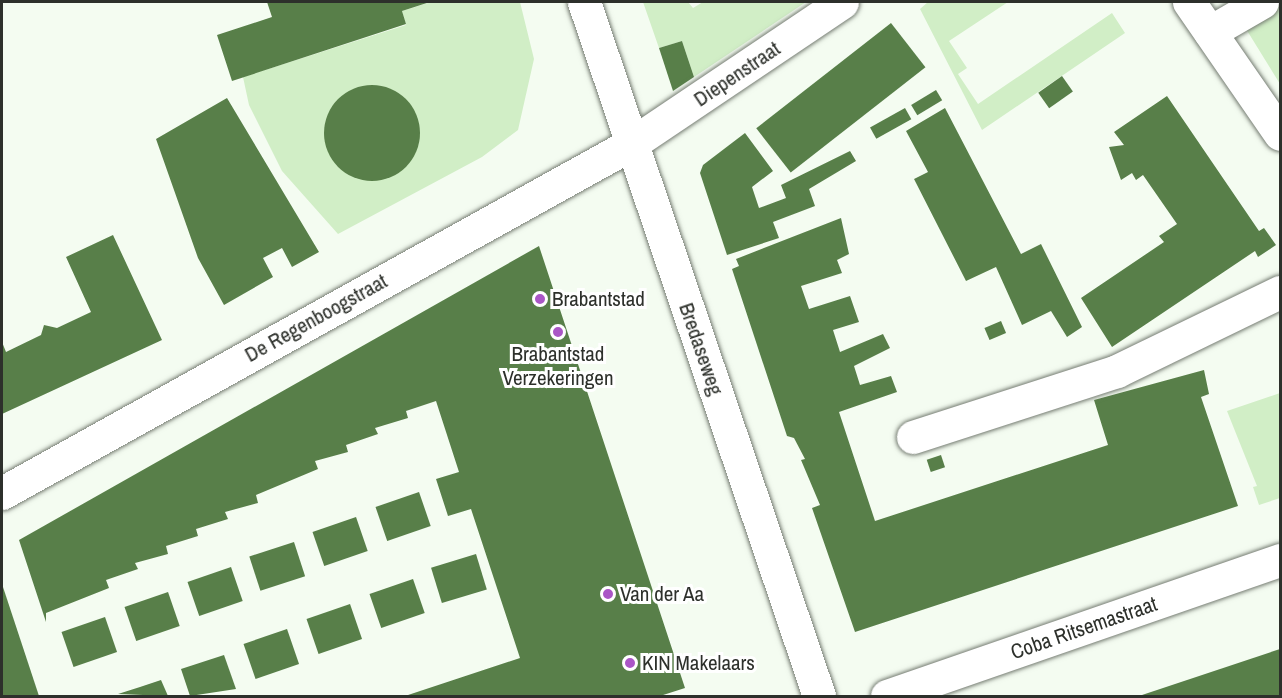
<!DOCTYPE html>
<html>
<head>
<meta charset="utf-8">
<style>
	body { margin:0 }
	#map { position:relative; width:1282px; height:698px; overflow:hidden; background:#f4fcf1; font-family:"Archivo Narrow",sans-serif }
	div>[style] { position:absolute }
	.green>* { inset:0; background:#d1eec6 }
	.building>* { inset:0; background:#587f49; transform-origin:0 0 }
	.round { border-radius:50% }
	.roads { filter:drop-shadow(0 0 2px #767d73) drop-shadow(0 0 2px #767d73) }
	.minor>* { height:33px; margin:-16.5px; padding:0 16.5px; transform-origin:16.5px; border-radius:16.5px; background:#fff }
	.dots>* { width:16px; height:16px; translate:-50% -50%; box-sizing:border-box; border:3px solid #fff; border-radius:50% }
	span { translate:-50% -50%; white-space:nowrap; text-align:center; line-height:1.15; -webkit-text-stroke:6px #fff; paint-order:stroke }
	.street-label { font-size:21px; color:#2d302b }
	.poi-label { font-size:21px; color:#2d302b }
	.left { translate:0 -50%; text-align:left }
	.frame { position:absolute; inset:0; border:3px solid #2d302b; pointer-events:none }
</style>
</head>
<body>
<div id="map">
	<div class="green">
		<div style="clip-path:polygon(431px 2px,520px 2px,534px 59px,518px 130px,482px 157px,338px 234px,282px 171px,249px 105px,243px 77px,406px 25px,402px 11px)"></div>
		<div style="clip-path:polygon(643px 2px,688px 2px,693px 8px,703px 2px,806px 2px,694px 77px,682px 41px,659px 48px)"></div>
		<div style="clip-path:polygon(928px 2px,1008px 2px,949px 41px,967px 68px,958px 74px,978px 104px,1112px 13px,1125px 33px,982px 130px,920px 9px)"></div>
		<div style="clip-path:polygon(1227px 2px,1280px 2px,1280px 84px,1230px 3px)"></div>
		<div style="clip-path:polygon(1280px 393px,1280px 498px,1259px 505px,1253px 487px,1257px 486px,1227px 411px)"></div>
	</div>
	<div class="building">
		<div style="clip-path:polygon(267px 2px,430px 2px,402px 11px,406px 24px,232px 81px,217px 35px,272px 17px)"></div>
		<div style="left:891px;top:23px;width:56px;height:171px;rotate:52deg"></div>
		<div style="clip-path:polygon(682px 41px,694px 77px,673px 91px,659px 48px)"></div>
		<div style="left:1062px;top:76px;width:19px;height:29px;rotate:55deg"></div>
		<div class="round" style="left:324px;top:85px;width:96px;height:96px"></div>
		<div style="left:936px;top:90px;width:12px;height:29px;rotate:59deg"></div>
		<div style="clip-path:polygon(1167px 96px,1259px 231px,1264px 228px,1276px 245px,1258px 257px,1255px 251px,1112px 347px,1081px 298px,1164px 242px,1159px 236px,1177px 224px,1143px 175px,1136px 180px,1132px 173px,1121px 180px,1109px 147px,1124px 145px,1114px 132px)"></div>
		<div style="clip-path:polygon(227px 98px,319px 252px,292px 267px,282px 248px,263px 258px,273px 277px,224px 305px,198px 258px,156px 139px)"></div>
		<div style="left:905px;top:108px;width:13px;height:40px;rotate:61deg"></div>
		<div style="clip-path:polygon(945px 108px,1021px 254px,1041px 244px,1082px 327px,1067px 337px,1051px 311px,1022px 325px,996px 267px,966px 281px,914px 179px,928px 172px,906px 131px)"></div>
		<div style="clip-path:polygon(745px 133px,773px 171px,752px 187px,759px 208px,786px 198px,781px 185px,850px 151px,856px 161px,809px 189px,815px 206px,773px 222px,779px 238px,727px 255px,700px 173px,703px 165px)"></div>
		<div style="clip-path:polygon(841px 218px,849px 254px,837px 260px,842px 273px,801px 286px,809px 309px,850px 296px,859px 322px,833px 330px,840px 352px,883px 334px,890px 348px,854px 366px,860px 385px,891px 376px,897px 392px,839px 412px,875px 521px,1108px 445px,1094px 400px,1204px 370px,1209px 394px,1201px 397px,1238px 506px,855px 632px,812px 508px,820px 505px,801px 460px,805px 459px,794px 438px,787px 436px,732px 269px,739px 266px,736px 259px)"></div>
		<div style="clip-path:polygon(113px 235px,162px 340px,2px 414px,2px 342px,6px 352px,41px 335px,44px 325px,57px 328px,91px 312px,66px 257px)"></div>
		<div style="clip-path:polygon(539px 246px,685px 688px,660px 696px,405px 696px,520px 658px,471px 509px,448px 516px,436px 479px,459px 472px,436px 401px,406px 411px,408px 418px,375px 428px,378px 434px,346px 445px,348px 452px,315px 461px,318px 469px,256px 495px,258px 503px,225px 512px,228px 519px,196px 529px,198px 536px,166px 546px,168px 554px,135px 563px,138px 569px,106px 580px,109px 588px,46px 613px,46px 622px,19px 540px)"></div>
		<div style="left:1001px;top:321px;width:13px;height:18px;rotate:67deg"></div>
		<div style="left:941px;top:455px;width:13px;height:15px;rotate:72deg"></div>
		<div style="left:419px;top:492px;width:36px;height:46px;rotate:71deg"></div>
		<div style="left:356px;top:517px;width:36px;height:46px;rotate:71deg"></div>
		<div style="left:294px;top:542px;width:36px;height:47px;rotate:72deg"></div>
		<div style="left:476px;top:554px;width:37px;height:47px;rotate:73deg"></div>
		<div style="left:231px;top:567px;width:36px;height:46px;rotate:71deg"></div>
		<div style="left:413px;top:579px;width:36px;height:46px;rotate:71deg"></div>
		<div style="clip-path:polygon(2px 584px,39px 696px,2px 696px)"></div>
		<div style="left:168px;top:592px;width:36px;height:46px;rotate:71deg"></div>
		<div style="left:350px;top:604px;width:37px;height:46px;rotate:71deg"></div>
		<div style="left:105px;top:617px;width:37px;height:46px;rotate:71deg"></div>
		<div style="left:287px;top:629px;width:37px;height:46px;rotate:71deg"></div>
		<div style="clip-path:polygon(1280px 649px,1280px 696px,1139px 696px)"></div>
		<div style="clip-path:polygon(224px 655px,236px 689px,190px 696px,181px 669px)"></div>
		<div style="clip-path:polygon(161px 680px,168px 696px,118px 694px,140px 687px)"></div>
	</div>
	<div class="roads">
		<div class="minor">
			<div style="left:584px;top:2px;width:733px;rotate:71.29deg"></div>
			<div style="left:1189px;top:2px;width:160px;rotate:55.4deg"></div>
			<div style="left:1210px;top:32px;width:60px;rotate:-30deg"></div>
			<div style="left:913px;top:437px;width:214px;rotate:-17.9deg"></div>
			<div style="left:1117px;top:371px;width:181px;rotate:-25.9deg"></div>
			<div style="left:2px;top:493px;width:719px;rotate:-29.02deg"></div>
			<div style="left:631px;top:144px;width:254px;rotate:-33.9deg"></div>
			<div style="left:887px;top:696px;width:416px;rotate:-19.1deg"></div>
		</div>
	</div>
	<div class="dots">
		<div style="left:540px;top:299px;background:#aa56c6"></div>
		<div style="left:558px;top:332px;background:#aa56c6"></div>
		<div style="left:608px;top:594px;background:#aa56c6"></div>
		<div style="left:630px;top:663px;background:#aa56c6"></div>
	</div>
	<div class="street-label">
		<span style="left:737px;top:74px;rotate:-34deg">Diepenstraat</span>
		<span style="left:316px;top:318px;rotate:-29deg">De Regenboogstraat</span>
		<span style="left:701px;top:349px;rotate:71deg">Bredaseweg</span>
		<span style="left:1084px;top:628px;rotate:-19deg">Coba Ritsemastraat</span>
	</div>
	<div class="poi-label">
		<span class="left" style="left:552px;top:299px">Brabantstad</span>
		<span style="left:558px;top:366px">Brabantstad<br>Verzekeringen</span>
		<span class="left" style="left:620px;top:594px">Van der Aa</span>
		<span class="left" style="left:642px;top:663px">KIN Makelaars</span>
	</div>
	<div class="frame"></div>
</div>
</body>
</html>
